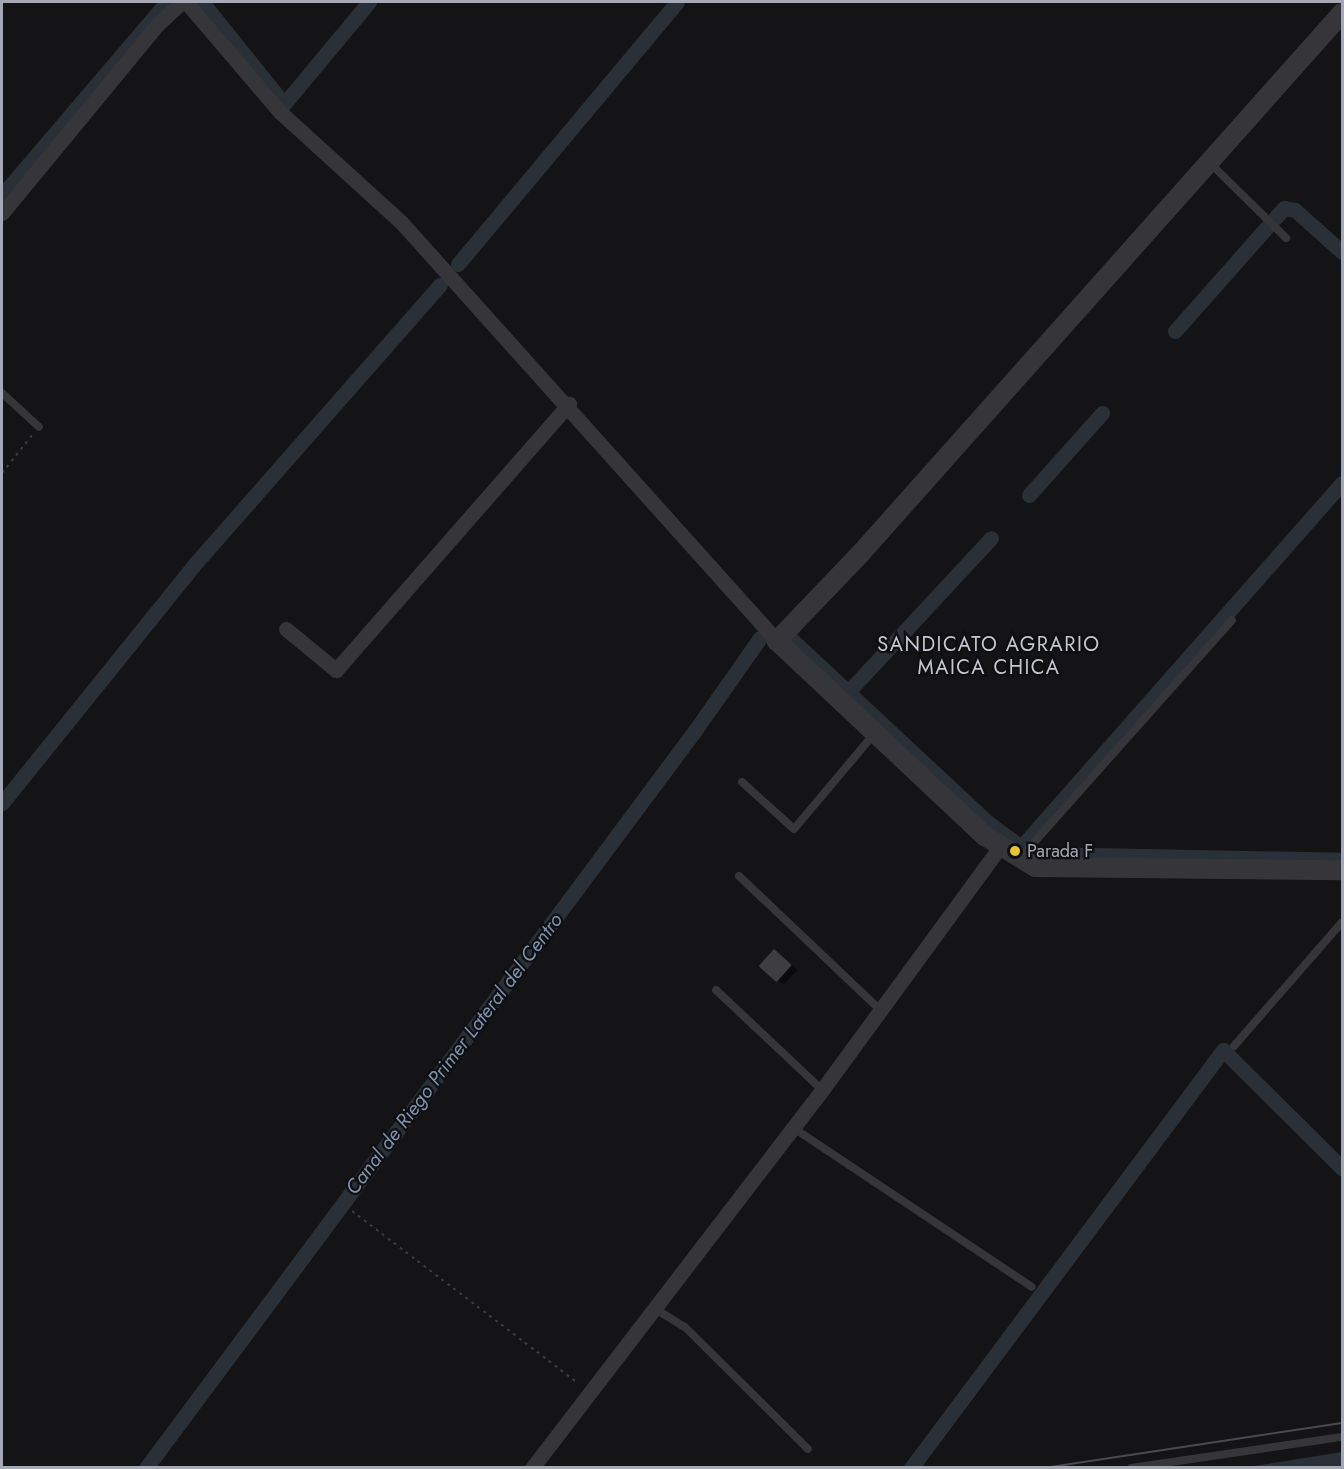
<!DOCTYPE html>
<html>
<head>
<meta charset="utf-8">
<style>
	body { margin:0 }
	#map { position:relative; width:1344px; height:1469px; overflow:hidden; background:#141315; font-family:Jost,sans-serif }
	div>[style] { position:absolute }
	.water>* { inset:0; background:#2a3038 }
	.shadow>* { inset:0; background:#0007 }
	.canal>* { height:15px; margin:-7.5px; padding:0 7.5px; transform-origin:7.5px; border-radius:7.5px; background:#2a3038 }
	.building>* { inset:0; background:#3e3e42; transform-origin:0 0 }
	.path>* { height:2px; margin-top:-1px; transform-origin:0; background:repeating-linear-gradient(90deg,#3b3c41 0 3px,transparent 0 7.5px) }
	.service>* { height:8px; margin:-4px; padding:0 4px; transform-origin:4px; border-radius:4px; background:#35353a }
	.minor>* { height:15px; margin:-7.5px; padding:0 7.5px; transform-origin:7.5px; border-radius:7.5px; background:#35353a }
	.tertiary>* { height:20px; margin:-10px; padding:0 10px; transform-origin:10px; border-radius:10px; background:#35353a }
	.tram>* { height:1.5px; margin:-0.75px; padding:0 0.75px; transform-origin:0.75px; border-radius:0.75px; background:#4a4b51 }
	.dots>* { width:16px; height:16px; translate:-50% -50%; box-sizing:border-box; border:3px solid #0f0e10; border-radius:50% }
	span { translate:-50% -50%; white-space:nowrap; text-align:center; line-height:1.15; -webkit-text-stroke:4.5px #0f0e10; paint-order:stroke }
	.poi-label { font-size:18px; color:#a5a9b5 }
	.left { translate:0 -50%; text-align:left }
	.neighbourhood-label { font-size:20px; color:#c6c8d1; letter-spacing:1.5px }
	.water-label { font-size:20px; color:#7d92af; font-style:italic }
	.frame { position:absolute; inset:0; border:3px solid #a5a9b5; pointer-events:none }
</style>
</head>
<body>
<div id="map">
	<div class="water">
		<div style="clip-path:polygon(1342px 1452px,1342px 1467px,1246px 1467px,1267px 1464px)"></div>
	</div>
	<div class="shadow">
		<div style="clip-path:polygon(775px 951px,798px 970px,784px 984px,777px 980px)"></div>
	</div>
	<div class="canal">
		<div style="left:202px;top:2px;width:131px;rotate:51.2deg"></div>
		<div style="left:284px;top:104px;width:133px;rotate:-50.2deg"></div>
		<div style="left:2px;top:195px;width:254px;rotate:-49.5deg"></div>
		<div style="left:458px;top:264px;width:341px;rotate:-50.1deg"></div>
		<div style="left:1175px;top:331px;width:164px;rotate:-48.5deg"></div>
		<div style="left:1284px;top:208px;width:11px;rotate:10deg"></div>
		<div style="left:1295px;top:210px;width:63px;rotate:41.8deg"></div>
		<div style="left:1029px;top:495px;width:110px;rotate:-48.3deg"></div>
		<div style="left:791px;top:639px;width:268px;rotate:43deg"></div>
		<div style="left:987px;top:822px;width:42px;rotate:36.3deg"></div>
		<div style="left:1021px;top:847px;width:485px;rotate:-48.6deg"></div>
		<div style="left:848px;top:692px;width:210px;rotate:-47.1deg"></div>
		<div style="left:2px;top:803px;width:304px;rotate:-51.1deg"></div>
		<div style="left:193px;top:566px;width:374px;rotate:-48.7deg"></div>
		<div style="left:1043px;top:854px;width:299px;rotate:1.1deg"></div>
		<div style="left:146px;top:1468px;width:921px;rotate:-53.34deg"></div>
		<div style="left:696px;top:729px;width:111px;rotate:-54.9deg"></div>
		<div style="left:911px;top:1468px;width:522px;rotate:-53.26deg"></div>
		<div style="left:1223px;top:1050px;width:168px;rotate:44.8deg"></div>
	</div>
	<div class="building">
		<div style="left:774px;top:949px;width:24px;height:23px;rotate:42deg"></div>
	</div>
	<div class="path">
		<div style="left:2px;top:473px;width:50px;rotate:-51.5deg"></div>
		<div style="left:352px;top:1211px;width:284px;rotate:37.3deg"></div>
	</div>
	<div class="service">
		<div style="left:1210px;top:163px;width:107px;rotate:44.6deg"></div>
		<div style="left:2px;top:393px;width:50px;rotate:42.6deg"></div>
		<div style="left:742px;top:782px;width:70px;rotate:42.1deg"></div>
		<div style="left:794px;top:829px;width:124px;rotate:-49.9deg"></div>
		<div style="left:1021px;top:857px;width:317px;rotate:-48.3deg"></div>
		<div style="left:739px;top:876px;width:192px;rotate:43.5deg"></div>
		<div style="left:716px;top:990px;width:146px;rotate:43.3deg"></div>
		<div style="left:1234px;top:1046px;width:164px;rotate:-48.9deg"></div>
		<div style="left:792px;top:1127px;width:288px;rotate:33.7deg"></div>
		<div style="left:654px;top:1308px;width:36px;rotate:32deg"></div>
		<div style="left:685px;top:1327px;width:173px;rotate:44.8deg"></div>
		<div style="left:1131px;top:1468px;width:213px;rotate:-8.4deg"></div>
	</div>
	<div class="minor">
		<div style="left:186px;top:2px;width:145px;rotate:49.5deg"></div>
		<div style="left:280px;top:112px;width:164px;rotate:42.3deg"></div>
		<div style="left:401px;top:222px;width:563px;rotate:48.1deg"></div>
		<div style="left:2px;top:213px;width:244px;rotate:-50.5deg"></div>
		<div style="left:157px;top:25px;width:34px;rotate:-43deg"></div>
		<div style="left:286px;top:629px;width:65px;rotate:39.4deg"></div>
		<div style="left:336px;top:670px;width:354px;rotate:-48.8deg"></div>
		<div style="left:532px;top:1468px;width:476px;rotate:-52.5deg"></div>
		<div style="left:822px;top:1090px;width:300px;rotate:-53.8deg"></div>
	</div>
	<div class="tertiary">
		<div style="left:1342px;top:13px;width:723px;rotate:131.69deg"></div>
		<div style="left:861px;top:553px;width:122px;rotate:133.7deg"></div>
		<div style="left:777px;top:641px;width:285px;rotate:43.2deg"></div>
		<div style="left:985px;top:836px;width:59px;rotate:31.8deg"></div>
		<div style="left:1035px;top:867px;width:307px;rotate:0.6deg"></div>
	</div>
	<div class="tram">
		<div style="left:1044px;top:1468px;width:301px;rotate:-8.6deg"></div>
	</div>
	<div class="dots">
		<div style="left:1015px;top:851px;background:#eac236"></div>
	</div>
	<div class="poi-label">
		<span class="left" style="left:1027px;top:851px">Parada F</span>
	</div>
	<div class="neighbourhood-label">
		<span style="left:989px;top:656px">SANDICATO AGRARIO<br>MAICA CHICA</span>
	</div>
	<div class="water-label">
		<span style="left:454px;top:1054px;rotate:-53deg">Canal de Riego Primer Lateral del Centro</span>
	</div>
	<div class="frame"></div>
</div>
</body>
</html>
